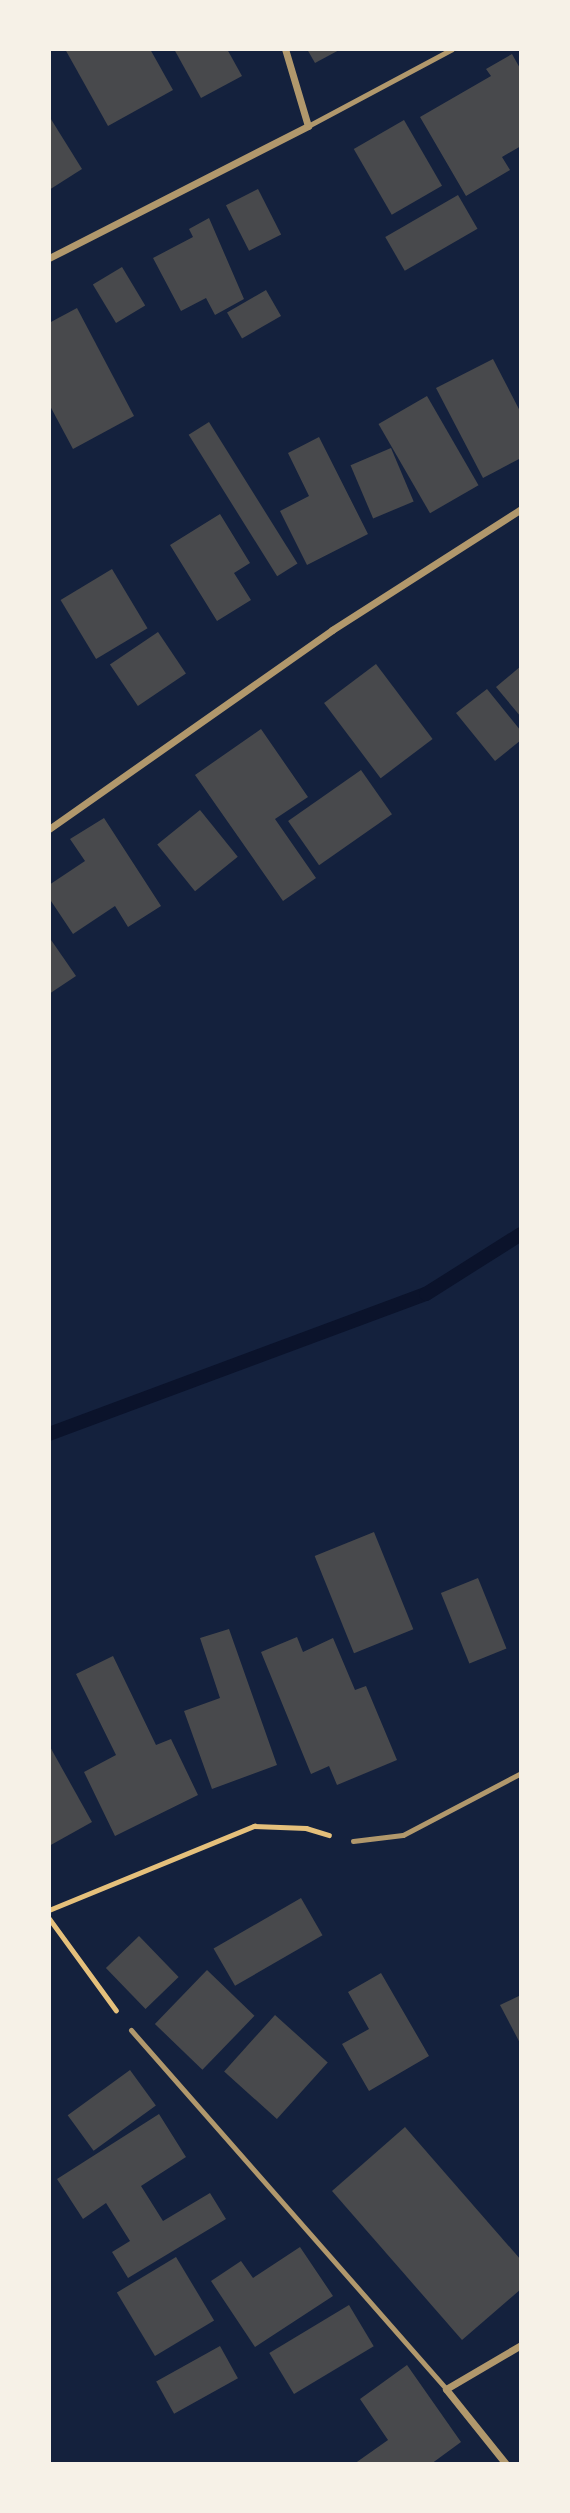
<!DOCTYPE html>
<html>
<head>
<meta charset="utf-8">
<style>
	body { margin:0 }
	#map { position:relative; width:570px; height:2513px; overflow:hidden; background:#14213d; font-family:Inter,sans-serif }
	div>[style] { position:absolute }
	.stream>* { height:14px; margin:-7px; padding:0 7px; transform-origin:7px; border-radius:7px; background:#0b132b }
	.building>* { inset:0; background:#48494c; transform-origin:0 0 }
	.path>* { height:4.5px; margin:-2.25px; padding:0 2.25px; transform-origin:2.25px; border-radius:2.25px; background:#e5c07b }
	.service>* { height:5px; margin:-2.5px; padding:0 2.5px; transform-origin:2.5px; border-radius:2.5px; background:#b1986c }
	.minor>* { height:7px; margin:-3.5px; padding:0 3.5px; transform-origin:3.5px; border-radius:3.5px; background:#b1986c }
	span { translate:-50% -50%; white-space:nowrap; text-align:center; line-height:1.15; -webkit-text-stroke:5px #f6f1e7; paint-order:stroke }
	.frame { position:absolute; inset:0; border:51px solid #f6f1e7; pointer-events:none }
</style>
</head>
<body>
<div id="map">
	<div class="stream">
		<div style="left:49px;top:1434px;width:402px;rotate:-20.4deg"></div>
		<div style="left:426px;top:1294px;width:112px;rotate:-32.3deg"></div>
	</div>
	<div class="building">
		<div style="clip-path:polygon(65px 49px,150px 49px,173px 90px,108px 126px)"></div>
		<div style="clip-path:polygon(174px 49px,227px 49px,242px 76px,201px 98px)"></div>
		<div style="clip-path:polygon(307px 49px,341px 49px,315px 63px)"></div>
		<div style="clip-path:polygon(512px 54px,521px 70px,521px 146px,502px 157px,510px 170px,466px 196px,420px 117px,491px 76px,486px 69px)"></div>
		<div style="clip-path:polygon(49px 116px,82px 169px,49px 190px)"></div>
		<div style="left:404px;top:120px;width:76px;height:58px;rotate:60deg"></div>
		<div style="left:258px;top:189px;width:51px;height:36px;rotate:63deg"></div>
		<div style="left:458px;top:195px;width:39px;height:84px;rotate:60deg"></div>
		<div style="clip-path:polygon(209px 218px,244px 299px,215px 315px,206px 298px,181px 311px,153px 258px,193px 237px,189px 229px)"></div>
		<div style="left:122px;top:267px;width:45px;height:34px;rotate:59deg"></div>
		<div style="left:266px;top:290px;width:30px;height:45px;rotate:60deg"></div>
		<div style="clip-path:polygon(77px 308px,134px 416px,73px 449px,49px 404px,49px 323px)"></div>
		<div style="clip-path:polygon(493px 359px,521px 413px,521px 458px,483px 478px,436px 388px)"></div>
		<div style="left:427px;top:396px;width:103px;height:56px;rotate:60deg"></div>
		<div style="left:209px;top:422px;width:167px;height:24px;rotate:58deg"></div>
		<div style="clip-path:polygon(319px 437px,368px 534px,307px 565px,280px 511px,309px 496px,288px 453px)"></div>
		<div style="left:391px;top:448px;width:58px;height:44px;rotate:67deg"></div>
		<div style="clip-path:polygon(220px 514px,250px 563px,234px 573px,251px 600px,217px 621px,170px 545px)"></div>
		<div style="left:112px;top:569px;width:69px;height:60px;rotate:59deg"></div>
		<div style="left:158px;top:632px;width:50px;height:58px;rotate:56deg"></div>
		<div style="left:376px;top:664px;width:94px;height:65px;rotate:53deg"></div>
		<div style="clip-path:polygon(521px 666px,521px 717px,496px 687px)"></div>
		<div style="clip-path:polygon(487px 689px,521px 731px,521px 740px,495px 761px,456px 713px)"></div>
		<div style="clip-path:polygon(261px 729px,308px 797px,275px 819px,316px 878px,283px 901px,195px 775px)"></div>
		<div style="left:361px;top:770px;width:54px;height:89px;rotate:55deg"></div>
		<div style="left:200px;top:810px;width:60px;height:55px;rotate:51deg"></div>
		<div style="clip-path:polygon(104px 818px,161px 906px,128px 927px,115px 906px,73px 934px,49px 898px,49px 885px,85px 861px,70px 839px)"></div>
		<div style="clip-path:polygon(49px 937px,76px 976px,49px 994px)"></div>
		<div style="left:374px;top:1532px;width:105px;height:64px;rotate:68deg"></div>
		<div style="left:478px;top:1578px;width:76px;height:40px;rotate:68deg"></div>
		<div style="clip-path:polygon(229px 1629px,277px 1765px,212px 1789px,184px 1711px,220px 1698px,200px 1638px)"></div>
		<div style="clip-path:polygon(297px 1637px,303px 1652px,333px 1638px,355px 1690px,366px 1686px,397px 1760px,337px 1785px,329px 1766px,311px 1774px,261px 1652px)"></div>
		<div style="clip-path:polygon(113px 1656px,156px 1745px,171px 1739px,198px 1795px,115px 1836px,84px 1772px,116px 1755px,76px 1674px)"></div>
		<div style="clip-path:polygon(49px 1745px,92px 1822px,49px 1846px)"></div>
		<div style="left:301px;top:1898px;width:43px;height:101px;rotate:60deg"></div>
		<div style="left:139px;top:1936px;width:57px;height:46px;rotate:46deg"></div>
		<div style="left:207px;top:1970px;width:66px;height:75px;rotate:44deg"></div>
		<div style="clip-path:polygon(381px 1973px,429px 2056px,369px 2091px,342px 2044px,369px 2029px,348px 1992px)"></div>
		<div style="clip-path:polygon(521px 1995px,521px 2045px,500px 2005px)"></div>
		<div style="left:275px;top:2015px;width:71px;height:76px;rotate:42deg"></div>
		<div style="left:130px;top:2070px;width:44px;height:77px;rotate:54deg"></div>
		<div style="clip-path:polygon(159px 2114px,186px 2157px,141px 2186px,163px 2221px,210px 2193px,226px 2219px,128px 2278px,112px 2252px,130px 2241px,106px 2203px,83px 2219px,57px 2179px)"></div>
		<div style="clip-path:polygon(405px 2127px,521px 2260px,521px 2289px,462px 2340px,332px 2191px)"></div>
		<div style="clip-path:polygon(300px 2247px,333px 2296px,255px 2347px,211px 2281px,241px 2261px,253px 2278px)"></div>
		<div style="left:176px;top:2257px;width:74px;height:69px;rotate:59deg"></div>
		<div style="left:349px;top:2305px;width:48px;height:93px;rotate:59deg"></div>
		<div style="left:220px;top:2346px;width:37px;height:73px;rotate:61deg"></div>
		<div style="clip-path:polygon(407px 2365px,461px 2442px,431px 2464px,354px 2464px,388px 2440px,360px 2399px)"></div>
	</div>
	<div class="path">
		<div style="left:49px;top:1910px;width:222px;rotate:-22.3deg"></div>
		<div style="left:254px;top:1826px;width:52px;rotate:2.2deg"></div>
		<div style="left:306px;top:1828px;width:24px;rotate:17deg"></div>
		<div style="left:49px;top:1918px;width:114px;rotate:53.9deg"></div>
	</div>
	<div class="service">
		<div style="left:308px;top:126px;width:163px;rotate:-28.1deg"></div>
		<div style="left:353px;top:1841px;width:50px;rotate:-6.8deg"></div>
		<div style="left:403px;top:1835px;width:133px;rotate:-27.7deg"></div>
		<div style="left:131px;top:2030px;width:478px;rotate:48.7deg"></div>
	</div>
	<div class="minor">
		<div style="left:49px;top:258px;width:291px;rotate:-27deg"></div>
		<div style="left:308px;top:126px;width:80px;rotate:-106.6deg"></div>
		<div style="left:49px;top:829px;width:346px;rotate:-35.1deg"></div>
		<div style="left:332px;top:630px;width:224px;rotate:-32.6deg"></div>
		<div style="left:506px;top:2464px;width:96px;rotate:-128.7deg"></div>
		<div style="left:446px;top:2389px;width:87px;rotate:-30.4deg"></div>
	</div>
	<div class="frame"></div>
</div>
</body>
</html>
